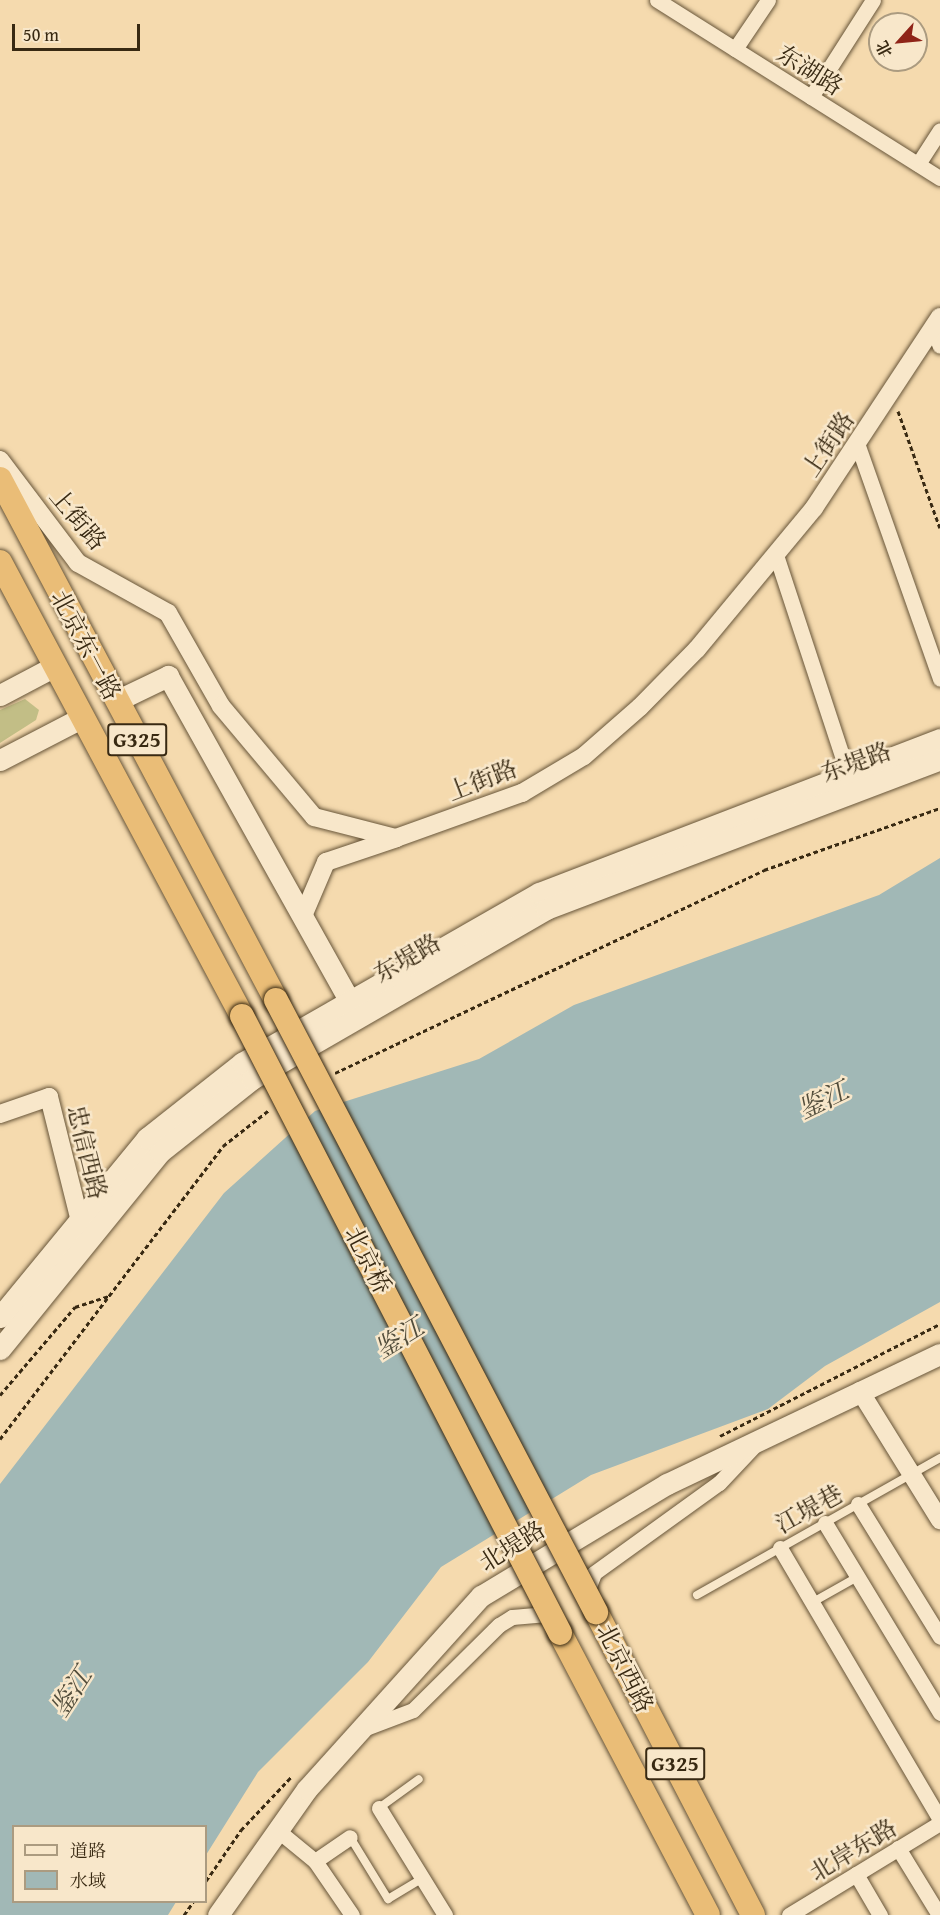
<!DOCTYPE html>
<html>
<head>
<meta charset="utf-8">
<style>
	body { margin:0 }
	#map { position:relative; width:940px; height:1915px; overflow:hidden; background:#f5daae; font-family:"Gentium Book Plus","Noto Serif SC",serif }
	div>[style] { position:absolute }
	.green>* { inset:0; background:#c2be86 }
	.water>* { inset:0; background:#a1b8b6 }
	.path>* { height:3px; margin-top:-1.5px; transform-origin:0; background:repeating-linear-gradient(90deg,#382912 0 4.5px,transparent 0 7.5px) }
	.roads { filter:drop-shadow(0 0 2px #675539) drop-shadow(0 0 2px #675539) }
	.service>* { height:8px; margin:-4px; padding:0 4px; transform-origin:4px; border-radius:4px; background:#f8e7ca }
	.minor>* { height:15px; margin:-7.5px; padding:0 7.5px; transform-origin:7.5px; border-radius:7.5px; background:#f8e7ca }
	.tertiary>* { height:18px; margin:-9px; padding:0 9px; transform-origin:9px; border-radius:9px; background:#f8e7ca }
	.secondary>* { height:21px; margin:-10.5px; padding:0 10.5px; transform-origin:10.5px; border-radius:10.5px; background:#f8e7ca }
	.trunk>* { height:24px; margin:-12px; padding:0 12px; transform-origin:12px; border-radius:12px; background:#eabd77 }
	.bridges { filter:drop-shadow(0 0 2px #382912) drop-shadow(0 0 2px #382912) }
	.trunk-bridge>* { height:24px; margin:-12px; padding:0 12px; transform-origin:12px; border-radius:12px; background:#eabd77 }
	span { translate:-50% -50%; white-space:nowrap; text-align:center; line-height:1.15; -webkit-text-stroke:5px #f8e7ca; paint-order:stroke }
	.shield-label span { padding:2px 4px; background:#f8e7ca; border:2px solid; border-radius:4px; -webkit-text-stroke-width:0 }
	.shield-label { font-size:22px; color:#382912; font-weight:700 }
	.street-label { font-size:24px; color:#382912 }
	.water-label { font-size:26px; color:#524d3b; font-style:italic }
	.legend { position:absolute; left:12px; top:1825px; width:195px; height:78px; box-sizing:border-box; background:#f8e7ca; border:2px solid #ab9b80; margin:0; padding:8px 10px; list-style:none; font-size:18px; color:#382912 }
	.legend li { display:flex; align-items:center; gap:12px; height:30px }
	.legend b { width:30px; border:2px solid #ab9b80 }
	.north { position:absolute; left:868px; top:12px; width:60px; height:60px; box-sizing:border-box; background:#f8e7ca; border:2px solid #ab9b80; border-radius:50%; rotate:243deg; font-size:16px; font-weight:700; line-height:24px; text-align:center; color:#382912 }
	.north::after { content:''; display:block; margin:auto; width:21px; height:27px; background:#8f2418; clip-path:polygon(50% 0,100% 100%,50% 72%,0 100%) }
	.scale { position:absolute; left:12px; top:24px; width:128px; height:27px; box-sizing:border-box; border:3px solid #382912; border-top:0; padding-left:8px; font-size:18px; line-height:21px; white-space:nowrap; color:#382912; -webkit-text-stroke:4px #f8e7ca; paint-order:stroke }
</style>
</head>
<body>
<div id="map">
	<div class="green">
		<div style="clip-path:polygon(25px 699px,39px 710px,36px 720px,0 743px,0 710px)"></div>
	</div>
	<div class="water">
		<div style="clip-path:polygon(940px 858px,940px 1302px,825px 1366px,768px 1409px,591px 1475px,441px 1567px,368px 1662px,258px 1772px,206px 1855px,206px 1826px,14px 1826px,14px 1902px,176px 1902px,168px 1915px,0 1915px,0 1484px,224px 1193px,315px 1111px,479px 1059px,574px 1005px,879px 895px)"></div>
	</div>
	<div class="path">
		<div style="left:898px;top:411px;width:124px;rotate:70.3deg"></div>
		<div style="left:335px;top:1073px;width:475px;rotate:-25.3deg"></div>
		<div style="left:764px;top:870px;width:187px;rotate:-19.4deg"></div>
		<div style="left:0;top:1395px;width:116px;rotate:-49.6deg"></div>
		<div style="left:75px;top:1307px;width:35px;rotate:-18deg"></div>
		<div style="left:720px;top:1436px;width:247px;rotate:-27deg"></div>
		<div style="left:0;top:1439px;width:368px;rotate:-52.7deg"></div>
		<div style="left:223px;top:1146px;width:58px;rotate:-38deg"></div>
		<div style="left:206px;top:1881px;width:62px;rotate:-55.5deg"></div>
		<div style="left:241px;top:1830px;width:74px;rotate:-46.6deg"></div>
		<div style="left:184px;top:1915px;width:16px;rotate:-55deg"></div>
	</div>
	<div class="roads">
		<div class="service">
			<div style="left:697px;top:1595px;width:279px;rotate:-29.4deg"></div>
			<div style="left:813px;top:1602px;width:53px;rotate:-29.5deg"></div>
			<div style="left:379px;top:1808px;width:49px;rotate:-35.9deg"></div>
			<div style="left:350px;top:1837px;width:73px;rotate:58.5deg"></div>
			<div style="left:388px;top:1899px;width:41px;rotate:-31deg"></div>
		</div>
		<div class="minor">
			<div style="left:657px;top:0;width:334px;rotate:32.2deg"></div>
			<div style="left:735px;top:49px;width:59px;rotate:-56deg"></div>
			<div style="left:811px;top:97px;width:115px;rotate:-57.4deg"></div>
			<div style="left:918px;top:164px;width:40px;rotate:-57.1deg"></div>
			<div style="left:933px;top:328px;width:19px;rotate:69deg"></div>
			<div style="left:857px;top:443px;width:250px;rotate:70.6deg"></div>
			<div style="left:776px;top:555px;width:240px;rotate:71.8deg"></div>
			<div style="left:858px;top:1504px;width:156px;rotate:58.3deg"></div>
			<div style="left:825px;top:1523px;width:222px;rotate:58.8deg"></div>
			<div style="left:780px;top:1548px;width:316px;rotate:59.5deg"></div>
			<div style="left:586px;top:1594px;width:22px;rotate:-69deg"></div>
			<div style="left:594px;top:1573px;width:154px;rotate:-35.8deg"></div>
			<div style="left:719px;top:1483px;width:51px;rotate:-46.6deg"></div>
			<div style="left:363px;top:1729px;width:53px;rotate:-20.8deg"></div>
			<div style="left:413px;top:1710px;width:121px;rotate:-44.7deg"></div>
			<div style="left:499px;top:1625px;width:15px;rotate:-32deg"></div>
			<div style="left:512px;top:1617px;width:38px;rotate:-5deg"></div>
			<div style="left:379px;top:1808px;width:126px;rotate:58.3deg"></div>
			<div style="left:276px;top:1829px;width:50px;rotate:39.4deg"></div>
			<div style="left:315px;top:1861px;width:42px;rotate:-34.4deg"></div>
			<div style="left:898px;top:1848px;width:79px;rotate:58.5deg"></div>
			<div style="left:315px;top:1861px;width:65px;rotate:55.6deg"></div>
			<div style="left:856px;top:1874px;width:48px;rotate:59.7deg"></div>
			<div style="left:789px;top:1915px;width:177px;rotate:-31.4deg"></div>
		</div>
		<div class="tertiary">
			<div style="left:0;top:460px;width:129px;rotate:52.9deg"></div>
			<div style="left:78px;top:563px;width:103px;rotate:29.1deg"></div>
			<div style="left:168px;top:613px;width:107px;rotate:60.3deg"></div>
			<div style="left:221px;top:706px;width:145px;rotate:50deg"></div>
			<div style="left:314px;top:817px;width:85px;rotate:14.4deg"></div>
			<div style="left:396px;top:838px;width:134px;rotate:-19.7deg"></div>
			<div style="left:522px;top:793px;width:72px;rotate:-30.8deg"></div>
			<div style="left:584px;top:756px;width:74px;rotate:-41.2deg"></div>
			<div style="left:640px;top:707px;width:81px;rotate:-45.5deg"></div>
			<div style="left:697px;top:649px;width:183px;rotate:-50.3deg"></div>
			<div style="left:814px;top:508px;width:229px;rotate:-56.6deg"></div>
			<div style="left:303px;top:916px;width:59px;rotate:-66.9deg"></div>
			<div style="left:326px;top:862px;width:72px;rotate:-18.7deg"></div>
			<div style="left:0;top:1114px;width:52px;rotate:-19.1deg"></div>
			<div style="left:49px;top:1097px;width:124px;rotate:76deg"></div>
			<div style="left:860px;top:1391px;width:152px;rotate:58.2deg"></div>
		</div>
		<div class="secondary">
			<div style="left:0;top:695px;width:60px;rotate:-27.8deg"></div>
			<div style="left:116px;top:701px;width:58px;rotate:-25.7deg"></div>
			<div style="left:168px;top:676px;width:383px;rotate:60.8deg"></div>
			<div style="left:0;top:760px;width:91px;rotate:-27.4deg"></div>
			<div style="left:0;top:1317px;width:232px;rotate:-50.6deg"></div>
			<div style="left:147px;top:1138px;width:121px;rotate:-38.3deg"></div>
			<div style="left:242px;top:1063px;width:342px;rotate:-29.8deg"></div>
			<div style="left:539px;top:893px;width:430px;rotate:-21deg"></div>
			<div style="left:0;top:1349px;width:254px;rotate:-50.9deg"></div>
			<div style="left:160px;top:1152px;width:117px;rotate:-38.4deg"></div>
			<div style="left:252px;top:1079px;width:340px;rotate:-30deg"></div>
			<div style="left:546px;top:909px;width:422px;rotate:-20.8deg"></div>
			<div style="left:218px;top:1915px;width:154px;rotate:-54.8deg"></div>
			<div style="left:307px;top:1789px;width:260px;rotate:-48deg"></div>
			<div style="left:481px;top:1596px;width:217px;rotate:-31.1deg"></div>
			<div style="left:667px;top:1484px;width:302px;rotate:-25.5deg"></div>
		</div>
		<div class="trunk">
			<div style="left:0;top:479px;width:590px;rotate:62.09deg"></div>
			<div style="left:0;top:562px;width:514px;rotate:61.94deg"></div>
			<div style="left:596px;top:1612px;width:341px;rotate:62.6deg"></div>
			<div style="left:560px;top:1633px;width:318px;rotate:62.3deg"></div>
		</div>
	</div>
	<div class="bridges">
		<div class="trunk-bridge">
			<div style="left:276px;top:1000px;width:691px;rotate:62.4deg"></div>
			<div style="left:242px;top:1016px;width:694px;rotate:62.73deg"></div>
		</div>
	</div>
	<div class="shield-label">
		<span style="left:137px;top:740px">G325</span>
		<span style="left:675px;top:1764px">G325</span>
	</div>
	<div class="street-label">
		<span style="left:810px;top:70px;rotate:32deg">东湖路</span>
		<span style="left:828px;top:444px;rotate:-56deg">上街路</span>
		<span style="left:78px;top:519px;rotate:50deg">上街路</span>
		<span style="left:86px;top:645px;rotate:62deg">北京东一路</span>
		<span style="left:856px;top:762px;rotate:-20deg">东堤路</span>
		<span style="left:482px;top:780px;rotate:-21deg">上街路</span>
		<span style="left:407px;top:958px;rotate:-30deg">东堤路</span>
		<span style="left:87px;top:1152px;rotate:76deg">忠信西路</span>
		<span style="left:368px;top:1260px;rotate:63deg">北京桥</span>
		<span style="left:809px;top:1509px;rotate:-29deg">江堤巷</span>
		<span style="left:512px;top:1546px;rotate:-32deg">北堤路</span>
		<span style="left:625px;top:1668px;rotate:63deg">北京西路</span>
		<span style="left:853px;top:1850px;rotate:-31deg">北岸东路</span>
	</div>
	<div class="water-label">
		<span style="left:823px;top:1100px;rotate:-26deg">鉴江</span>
		<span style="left:399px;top:1338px;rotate:-32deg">鉴江</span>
		<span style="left:71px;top:1692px;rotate:-57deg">鉴江</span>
	</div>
	<ul class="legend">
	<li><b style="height:8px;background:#f8e7ca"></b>道路</li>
	<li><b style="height:16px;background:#a1b8b6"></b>水域</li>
	</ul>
	<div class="north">北</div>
	<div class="scale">50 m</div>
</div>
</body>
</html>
